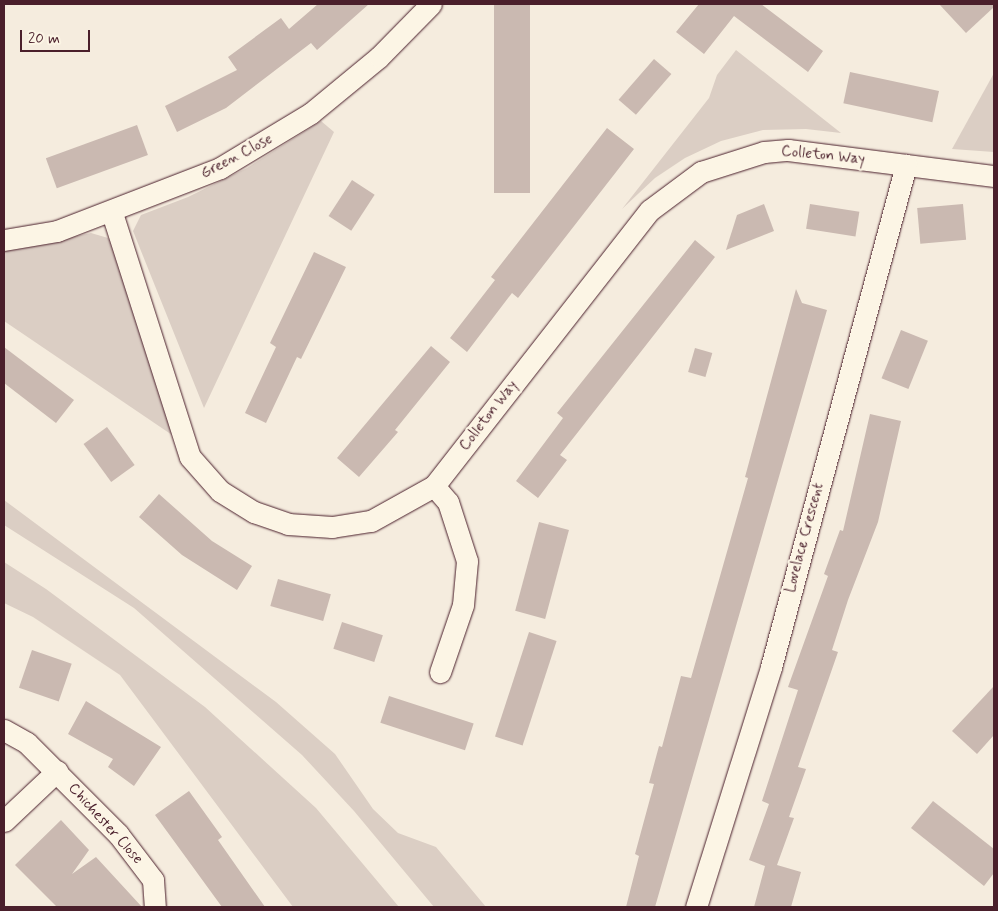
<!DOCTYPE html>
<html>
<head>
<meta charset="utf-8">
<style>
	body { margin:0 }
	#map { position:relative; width:998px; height:911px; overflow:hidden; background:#f5ecde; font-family:Mynerve,sans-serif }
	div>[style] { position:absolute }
	.green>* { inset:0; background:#dbcec4 }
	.building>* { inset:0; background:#cab9b1; transform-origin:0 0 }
	.roads { filter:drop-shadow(0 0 1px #4a1f2b) drop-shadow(0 0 1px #4a1f2b) }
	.minor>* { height:21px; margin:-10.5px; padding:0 10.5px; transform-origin:10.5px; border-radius:10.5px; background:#fcf5e5 }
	span { translate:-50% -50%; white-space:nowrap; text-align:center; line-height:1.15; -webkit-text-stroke:4.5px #fcf5e5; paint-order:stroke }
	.street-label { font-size:15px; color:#4a1f2b }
	.frame { position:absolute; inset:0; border:5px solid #4a1f2b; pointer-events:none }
	.scale { position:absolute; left:20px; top:30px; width:70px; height:22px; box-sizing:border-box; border:2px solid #4a1f2b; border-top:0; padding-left:6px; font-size:15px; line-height:18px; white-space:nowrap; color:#4a1f2b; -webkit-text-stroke:4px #fcf5e5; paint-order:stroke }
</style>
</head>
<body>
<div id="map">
	<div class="green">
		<div style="clip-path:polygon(736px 50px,841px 133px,806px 129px,763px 130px,721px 141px,685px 158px,655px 178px,622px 209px,709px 98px,717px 75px)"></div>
		<div style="clip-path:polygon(994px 73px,994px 152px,952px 149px)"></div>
		<div style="clip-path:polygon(321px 121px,334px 132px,204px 408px,133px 231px,141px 215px,188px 197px,247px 168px)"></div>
		<div style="clip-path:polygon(91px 233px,108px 238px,116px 248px,178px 439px,4px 321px,4px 251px)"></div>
		<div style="clip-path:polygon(4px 500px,276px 702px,335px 754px,373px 809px,398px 833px,436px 847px,486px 907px,434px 907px,354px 811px,302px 755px,134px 608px,4px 525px)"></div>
		<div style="clip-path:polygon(4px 562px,46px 589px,205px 707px,316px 808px,399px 907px,293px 907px,120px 675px,33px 617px,4px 603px)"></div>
	</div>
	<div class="building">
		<div style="clip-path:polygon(318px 4px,369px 4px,317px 50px,311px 43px,226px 108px,177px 132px,165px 106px,237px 70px,228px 57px,281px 18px,289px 29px)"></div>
		<div style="left:494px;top:4px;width:36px;height:189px"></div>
		<div style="clip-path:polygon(699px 4px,761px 4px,823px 51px,808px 72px,734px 16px,704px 54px,676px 32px)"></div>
		<div style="clip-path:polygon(939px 4px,994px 4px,994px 7px,966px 33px)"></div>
		<div style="left:654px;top:59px;width:23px;height:54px;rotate:41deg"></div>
		<div style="left:850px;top:72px;width:91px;height:32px;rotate:12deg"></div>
		<div style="left:137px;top:125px;width:32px;height:97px;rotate:70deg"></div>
		<div style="clip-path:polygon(607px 128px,634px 149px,518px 298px,512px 293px,467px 352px,450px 338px,495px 280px,491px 277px)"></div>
		<div style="left:352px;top:180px;width:27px;height:43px;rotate:33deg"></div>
		<div style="clip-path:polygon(764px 204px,774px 231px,726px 250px,737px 215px)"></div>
		<div style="left:810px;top:204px;width:50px;height:25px;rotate:9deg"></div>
		<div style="left:963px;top:204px;width:36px;height:46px;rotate:85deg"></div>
		<div style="clip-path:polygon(695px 240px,715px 257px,560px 455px,567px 460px,538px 498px,516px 481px,563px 418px,557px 413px)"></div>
		<div style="clip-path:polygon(314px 252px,346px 267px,301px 359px,297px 357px,266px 423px,245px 413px,276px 347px,270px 343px)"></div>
		<div style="clip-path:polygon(796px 289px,802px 303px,827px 310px,655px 907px,626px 907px,639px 856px,635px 854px,654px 784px,649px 783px,659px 746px,662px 747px,681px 676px,691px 678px,748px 478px,745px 477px)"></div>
		<div style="left:901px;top:330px;width:29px;height:52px;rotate:22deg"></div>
		<div style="clip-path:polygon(431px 346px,450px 362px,395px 430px,398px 432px,359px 477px,337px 458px)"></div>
		<div style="clip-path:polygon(4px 347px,74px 400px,56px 423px,4px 383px)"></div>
		<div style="left:695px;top:348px;width:18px;height:25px;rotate:16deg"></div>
		<div style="clip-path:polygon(870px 414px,901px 421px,878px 522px,848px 600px,832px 650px,838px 652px,798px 767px,806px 769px,789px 817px,794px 818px,777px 865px,801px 872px,791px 907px,754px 907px,765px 866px,749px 860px,769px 804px,762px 801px,798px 690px,788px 687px,828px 576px,824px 574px,840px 530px,843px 531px)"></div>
		<div style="left:107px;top:427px;width:47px;height:29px;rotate:54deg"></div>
		<div style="clip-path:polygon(159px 494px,212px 541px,252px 566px,237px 590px,182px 555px,139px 517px)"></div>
		<div style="left:539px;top:522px;width:31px;height:92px;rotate:15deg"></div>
		<div style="left:278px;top:579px;width:55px;height:28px;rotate:16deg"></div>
		<div style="left:342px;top:622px;width:43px;height:28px;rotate:18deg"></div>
		<div style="left:529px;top:632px;width:29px;height:110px;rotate:18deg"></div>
		<div style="left:32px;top:650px;width:42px;height:40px;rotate:19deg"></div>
		<div style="clip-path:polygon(994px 686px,994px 735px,977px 754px,952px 731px)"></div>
		<div style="left:389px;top:696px;width:89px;height:28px;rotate:18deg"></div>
		<div style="clip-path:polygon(86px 701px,161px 747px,134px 786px,108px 767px,113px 759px,68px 734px)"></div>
		<div style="clip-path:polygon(189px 791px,222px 837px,218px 840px,265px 907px,222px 907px,155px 815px)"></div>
		<div style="clip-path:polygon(933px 801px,994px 849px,994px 873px,984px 886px,911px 828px)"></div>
		<div style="clip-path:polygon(61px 820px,89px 850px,72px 874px,96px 857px,142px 907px,57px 907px,15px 865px)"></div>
	</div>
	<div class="roads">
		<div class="minor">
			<div style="left:112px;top:213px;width:256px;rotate:72.3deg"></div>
			<div style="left:190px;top:457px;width:45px;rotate:48.6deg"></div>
			<div style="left:220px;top:491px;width:40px;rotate:32deg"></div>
			<div style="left:254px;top:512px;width:36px;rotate:19deg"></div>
			<div style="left:288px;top:524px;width:44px;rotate:3.9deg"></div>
			<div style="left:332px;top:527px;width:39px;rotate:-9deg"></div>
			<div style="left:371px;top:521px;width:72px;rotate:-29.1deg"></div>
			<div style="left:434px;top:486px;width:350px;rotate:-52deg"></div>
			<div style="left:650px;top:210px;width:64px;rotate:-36.7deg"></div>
			<div style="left:701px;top:172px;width:66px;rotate:-17.6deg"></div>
			<div style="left:764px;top:152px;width:24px;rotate:-5deg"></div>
			<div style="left:788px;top:150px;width:208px;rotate:7.2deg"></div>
			<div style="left:4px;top:240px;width:54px;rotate:-9.6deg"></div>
			<div style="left:57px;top:231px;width:175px;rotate:-21.1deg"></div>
			<div style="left:220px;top:168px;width:106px;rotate:-31.1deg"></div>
			<div style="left:311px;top:113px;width:88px;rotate:-39.5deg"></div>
			<div style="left:379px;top:57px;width:74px;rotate:-45.5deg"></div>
			<div style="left:434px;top:486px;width:21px;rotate:49deg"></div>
			<div style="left:448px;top:502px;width:62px;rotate:72.1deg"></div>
			<div style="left:467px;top:561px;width:44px;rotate:95.2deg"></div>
			<div style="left:463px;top:605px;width:71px;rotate:108.9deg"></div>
			<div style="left:4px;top:730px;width:26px;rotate:29deg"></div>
			<div style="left:27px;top:743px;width:129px;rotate:45deg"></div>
			<div style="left:118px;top:834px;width:58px;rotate:52.7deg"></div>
			<div style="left:153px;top:880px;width:27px;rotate:86deg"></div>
			<div style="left:4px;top:821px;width:73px;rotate:-43.3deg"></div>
			<div style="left:696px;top:907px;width:251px;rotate:-72.6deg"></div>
			<div style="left:771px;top:667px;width:520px;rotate:-74.95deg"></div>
		</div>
	</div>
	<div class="street-label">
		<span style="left:823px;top:156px;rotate:6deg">Colleton Way</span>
		<span style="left:237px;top:157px;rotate:-28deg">Green Close</span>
		<span style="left:489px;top:416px;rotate:-52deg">Colleton Way</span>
		<span style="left:805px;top:538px;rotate:-75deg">Lovelace Crescent</span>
		<span style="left:105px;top:824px;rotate:48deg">Chichester Close</span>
	</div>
	<div class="frame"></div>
	<div class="scale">20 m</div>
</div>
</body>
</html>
